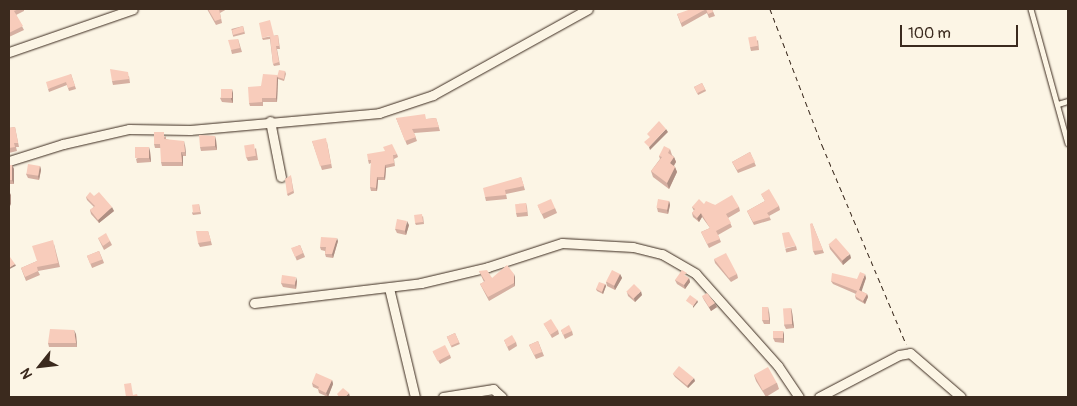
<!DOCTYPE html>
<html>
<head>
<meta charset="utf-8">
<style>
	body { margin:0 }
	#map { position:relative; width:1077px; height:406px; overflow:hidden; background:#fcf5e5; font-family:Pangolin,sans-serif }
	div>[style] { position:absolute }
	.path>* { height:1px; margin-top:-0.5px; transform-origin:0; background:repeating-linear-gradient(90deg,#3b2a1e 0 5px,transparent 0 9px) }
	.roads { filter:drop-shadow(0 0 1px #3b2a1e) drop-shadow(0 0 1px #3b2a1e) }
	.lane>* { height:4.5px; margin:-2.25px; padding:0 2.25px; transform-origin:2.25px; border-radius:2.25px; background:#fcf5e5 }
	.street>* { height:9px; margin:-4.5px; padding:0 4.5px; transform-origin:4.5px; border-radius:4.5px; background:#fcf5e5 }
	.wall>* { inset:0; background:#d5afa1; transform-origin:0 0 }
	.shaded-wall>* { inset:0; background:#ae8f83; transform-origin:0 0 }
	.building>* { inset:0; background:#f8ccbb; transform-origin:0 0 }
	span { translate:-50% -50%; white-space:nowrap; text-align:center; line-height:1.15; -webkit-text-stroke:4px #fcf5e5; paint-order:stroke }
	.frame { position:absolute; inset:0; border:10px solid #3b2a1e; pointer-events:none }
	.north { position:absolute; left:15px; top:341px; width:50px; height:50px; -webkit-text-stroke:4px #fcf5e5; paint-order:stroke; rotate:241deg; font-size:14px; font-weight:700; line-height:20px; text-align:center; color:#3b2a1e }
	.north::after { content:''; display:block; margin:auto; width:18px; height:22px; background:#3b2a1e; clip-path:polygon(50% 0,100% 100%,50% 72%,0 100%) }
	.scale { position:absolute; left:900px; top:25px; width:118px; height:22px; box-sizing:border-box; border:2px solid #3b2a1e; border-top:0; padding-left:6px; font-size:15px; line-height:18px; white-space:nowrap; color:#3b2a1e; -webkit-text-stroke:4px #fcf5e5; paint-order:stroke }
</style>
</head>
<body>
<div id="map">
	<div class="path">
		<div style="left:770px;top:9px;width:146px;rotate:69.1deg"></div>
		<div style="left:822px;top:145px;width:216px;rotate:67.1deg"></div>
	</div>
	<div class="roads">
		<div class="lane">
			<div style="left:1031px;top:9px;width:139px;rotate:74.6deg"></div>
			<div style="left:1058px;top:104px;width:10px;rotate:-17deg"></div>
		</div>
		<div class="street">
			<div style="left:9px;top:52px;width:131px;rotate:-19.1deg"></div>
			<div style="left:270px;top:121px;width:57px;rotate:78.9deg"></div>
			<div style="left:9px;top:161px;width:57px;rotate:-17.5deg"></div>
			<div style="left:63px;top:144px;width:68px;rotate:-12.8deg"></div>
			<div style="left:129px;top:129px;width:61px;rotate:0.9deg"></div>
			<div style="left:190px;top:130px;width:190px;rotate:-5.1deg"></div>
			<div style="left:379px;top:113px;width:57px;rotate:-18.4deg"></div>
			<div style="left:433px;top:95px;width:177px;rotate:-29deg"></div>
			<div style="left:389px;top:288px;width:112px;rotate:76.6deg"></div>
			<div style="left:254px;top:303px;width:168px;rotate:-6.8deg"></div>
			<div style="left:421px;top:283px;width:69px;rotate:-13.4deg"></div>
			<div style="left:488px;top:267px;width:78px;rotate:-18deg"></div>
			<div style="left:562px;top:243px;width:71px;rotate:3.2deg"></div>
			<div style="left:633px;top:247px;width:30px;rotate:14deg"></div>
			<div style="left:662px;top:254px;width:39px;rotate:30deg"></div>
			<div style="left:696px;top:274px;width:123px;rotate:48.3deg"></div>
			<div style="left:778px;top:366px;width:37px;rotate:56deg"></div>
			<div style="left:443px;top:397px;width:51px;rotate:-9.1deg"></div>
			<div style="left:493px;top:389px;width:12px;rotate:42deg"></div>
			<div style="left:819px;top:397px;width:90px;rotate:-27.7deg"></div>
			<div style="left:899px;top:355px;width:11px;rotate:-10deg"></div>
			<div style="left:910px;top:353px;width:67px;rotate:40.8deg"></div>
		</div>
	</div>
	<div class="wall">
		<div style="clip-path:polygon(9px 9px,24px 9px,24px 11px,16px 15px,24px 30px,9px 37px)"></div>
		<div style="clip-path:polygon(207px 9px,227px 9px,220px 13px,222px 23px,216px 25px)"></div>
		<div style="clip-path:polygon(712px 9px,715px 16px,709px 18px,707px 13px,682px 27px,677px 14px)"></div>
		<div style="left:243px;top:26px;width:8px;height:12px;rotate:76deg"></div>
		<div style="clip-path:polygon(278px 35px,280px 49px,277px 49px,280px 65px,274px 66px,273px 64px,270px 39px,263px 40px,262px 38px)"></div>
		<div style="clip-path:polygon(238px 39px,242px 52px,232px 54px,231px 50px)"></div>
		<div style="clip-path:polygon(758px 40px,759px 50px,751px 51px,750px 47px)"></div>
		<div style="clip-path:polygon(285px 71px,286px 74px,284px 81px,278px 79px,277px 77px)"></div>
		<div style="clip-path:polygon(71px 74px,76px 89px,69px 91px,67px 85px,49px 92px,48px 89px)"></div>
		<div style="clip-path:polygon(277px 75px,278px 79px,277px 102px,263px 102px,263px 106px,250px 106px,249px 103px,261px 86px)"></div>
		<div style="clip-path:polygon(129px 76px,130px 83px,113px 85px,112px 81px)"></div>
		<div style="left:702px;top:83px;width:9px;height:9px;rotate:63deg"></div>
		<div style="clip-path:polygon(233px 93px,233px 103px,222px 102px,220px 98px)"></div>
		<div style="clip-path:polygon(396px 118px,427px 119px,436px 118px,440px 131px,414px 133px,417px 141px,407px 145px)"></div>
		<div style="clip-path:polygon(15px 127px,19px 147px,16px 147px,17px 151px,9px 153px,9px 128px)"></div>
		<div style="clip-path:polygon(166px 136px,166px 139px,185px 145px,186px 156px,183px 156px,183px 166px,162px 166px,161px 162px,161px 148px,155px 148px,154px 144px)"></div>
		<div style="clip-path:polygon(216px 140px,217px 150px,201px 151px,200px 147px)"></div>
		<div style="clip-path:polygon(312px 141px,327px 142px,332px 168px,322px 170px)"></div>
		<div style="clip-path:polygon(256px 148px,258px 160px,248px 161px,246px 157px)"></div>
		<div style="clip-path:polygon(670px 149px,672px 155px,674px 157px,676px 162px,674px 166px,675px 167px,677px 172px,669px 189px,653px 177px,651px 171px,660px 159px,659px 156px)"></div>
		<div style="clip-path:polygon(150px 151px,151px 162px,137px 163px,136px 159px)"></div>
		<div style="clip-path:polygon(750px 152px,756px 166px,738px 173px,732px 162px)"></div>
		<div style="clip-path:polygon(397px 154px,398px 157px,394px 159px,395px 166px,386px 168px,385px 180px,378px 180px,377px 191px,371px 191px,370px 187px,371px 163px,369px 164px,368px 160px)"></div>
		<div style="clip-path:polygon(9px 165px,12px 165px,14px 169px,14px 184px,9px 184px)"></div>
		<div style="clip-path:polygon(40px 166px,41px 170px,39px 180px,28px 178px,26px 174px)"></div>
		<div style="clip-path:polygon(291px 177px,294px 193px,288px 196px,287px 194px)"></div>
		<div style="clip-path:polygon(521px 177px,525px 190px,506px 194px,507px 199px,486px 201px,485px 197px)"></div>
		<div style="clip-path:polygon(761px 194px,779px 206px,780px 210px,769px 216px,771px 220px,754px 225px,747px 211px,765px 201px)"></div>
		<div style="clip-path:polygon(94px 196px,114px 211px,99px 223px,91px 214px,90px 210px,94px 207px,87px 200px,86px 197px)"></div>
		<div style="clip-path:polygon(669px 201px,670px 205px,668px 214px,658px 212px,657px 208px)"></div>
		<div style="clip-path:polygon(526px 203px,527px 207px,528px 216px,517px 217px,516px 213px)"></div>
		<div style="clip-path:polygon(199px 204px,201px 214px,193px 215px,192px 213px)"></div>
		<div style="clip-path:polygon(704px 204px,739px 207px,740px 211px,728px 218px,732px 227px,718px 235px,721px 242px,709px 248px,701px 232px,710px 228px,702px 217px,699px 222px,693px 217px,692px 213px,694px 211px,692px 207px)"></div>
		<div style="clip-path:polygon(538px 206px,555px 208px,557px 213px,544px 219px)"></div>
		<div style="clip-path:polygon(423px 216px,424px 224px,416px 225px,415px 223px)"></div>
		<div style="clip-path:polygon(812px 223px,824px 253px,815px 255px,813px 251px)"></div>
		<div style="clip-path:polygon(409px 225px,406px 235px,397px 233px,395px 229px)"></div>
		<div style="clip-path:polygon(208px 231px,212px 245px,200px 247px,198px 243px)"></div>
		<div style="clip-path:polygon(98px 238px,110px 241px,112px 245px,104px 250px)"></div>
		<div style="clip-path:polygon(338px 241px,333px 258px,326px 257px,325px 254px,325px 251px,321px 250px,320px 247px)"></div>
		<div style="clip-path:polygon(54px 244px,60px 267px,38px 271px,40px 275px,26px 281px,21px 268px,37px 261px)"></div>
		<div style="left:300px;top:245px;width:13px;height:9px;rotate:67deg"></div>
		<div style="clip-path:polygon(829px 245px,851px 258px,843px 265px,830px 249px)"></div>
		<div style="left:796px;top:246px;width:4px;height:11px;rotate:76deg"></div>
		<div style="left:99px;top:251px;width:13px;height:13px;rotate:67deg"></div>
		<div style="clip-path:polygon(714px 259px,737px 274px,738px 278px,731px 282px,715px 263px)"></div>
		<div style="clip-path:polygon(479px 271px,492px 278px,515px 277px,515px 286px,489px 301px,480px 284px,484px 282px)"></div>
		<div style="clip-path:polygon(620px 274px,622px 278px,615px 290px,607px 286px,606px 282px)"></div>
		<div style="clip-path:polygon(687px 277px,689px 278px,690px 282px,685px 289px,677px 284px,675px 280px,688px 277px)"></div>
		<div style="clip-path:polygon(866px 278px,861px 291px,867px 294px,868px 297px,865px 304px,856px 299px,855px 296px,856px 294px,833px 284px,831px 281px,857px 279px)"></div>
		<div style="clip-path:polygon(297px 281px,296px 289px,283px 287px,281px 283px)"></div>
		<div style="clip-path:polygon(605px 284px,606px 286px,603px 294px,597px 291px,596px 289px)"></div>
		<div style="clip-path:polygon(627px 292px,642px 295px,635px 302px,628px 296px)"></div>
		<div style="clip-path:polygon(702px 296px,717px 307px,711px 311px,704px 300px)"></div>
		<div style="clip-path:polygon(791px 308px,792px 312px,794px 328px,786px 329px,784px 325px)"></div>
		<div style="clip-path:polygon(769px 311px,770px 324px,764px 324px,762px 320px)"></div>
		<div style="clip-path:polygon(544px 324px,558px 330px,559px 334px,552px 338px)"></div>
		<div style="clip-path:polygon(561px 330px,572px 331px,573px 335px,565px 339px)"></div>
		<div style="clip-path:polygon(783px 331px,784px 335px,784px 343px,775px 342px,773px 338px)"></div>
		<div style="left:455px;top:333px;width:12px;height:9px;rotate:66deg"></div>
		<div style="clip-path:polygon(76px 334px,77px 347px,49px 347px,48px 343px)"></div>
		<div style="clip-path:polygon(504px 340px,516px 342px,517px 346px,509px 351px)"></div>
		<div style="clip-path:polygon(538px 341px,544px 356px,536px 359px,529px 345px)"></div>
		<div style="clip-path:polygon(433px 352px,450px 355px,451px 358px,440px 364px)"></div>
		<div style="clip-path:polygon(673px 374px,695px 381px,688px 388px,675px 377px)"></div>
		<div style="clip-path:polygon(754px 375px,777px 383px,779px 389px,766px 397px,756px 381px)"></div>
		<div style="clip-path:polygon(332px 380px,333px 384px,328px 397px,319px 393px,318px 389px,313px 387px,312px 383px)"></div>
	</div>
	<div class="shaded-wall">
		<div style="clip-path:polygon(277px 75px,278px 79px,277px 102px,276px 98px)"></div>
		<div style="clip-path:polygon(232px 89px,233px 93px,233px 103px,231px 99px)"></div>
		<div style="clip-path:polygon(666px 129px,668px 132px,650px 150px,649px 147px)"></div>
		<div style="clip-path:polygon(215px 136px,216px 140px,217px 150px,215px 146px)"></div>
		<div style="clip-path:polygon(184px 141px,185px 145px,186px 156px,185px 152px)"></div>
		<div style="clip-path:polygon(149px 147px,150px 151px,151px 162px,149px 158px)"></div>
		<div style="clip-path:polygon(181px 152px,183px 156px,183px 166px,182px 162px)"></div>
		<div style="clip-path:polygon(674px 157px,676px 162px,672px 168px,670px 163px)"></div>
		<div style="clip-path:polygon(12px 165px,14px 169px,14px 184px,12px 180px)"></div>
		<div style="clip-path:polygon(385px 165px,386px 168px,385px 180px,384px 177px)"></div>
		<div style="clip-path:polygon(40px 166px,41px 170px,39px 180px,38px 176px)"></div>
		<div style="clip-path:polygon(675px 167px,677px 172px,669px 189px,667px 183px)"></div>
		<div style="clip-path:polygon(377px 177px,378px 180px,377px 191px,376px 188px)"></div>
		<div style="clip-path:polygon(9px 191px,11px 195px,11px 206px,9px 202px)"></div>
		<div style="clip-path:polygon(669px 201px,670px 205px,668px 214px,667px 210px)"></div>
		<div style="clip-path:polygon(112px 207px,114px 211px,99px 223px,98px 220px)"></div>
		<div style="clip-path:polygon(701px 213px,702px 217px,699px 222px,697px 218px)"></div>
		<div style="clip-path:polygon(407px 221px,409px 225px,406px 235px,405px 231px)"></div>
		<div style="clip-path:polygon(337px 238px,338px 241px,333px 258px,332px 254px)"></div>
		<div style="clip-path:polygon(850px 254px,851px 258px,843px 265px,842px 261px)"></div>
		<div style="left:15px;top:264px;width:2px;height:7px;rotate:63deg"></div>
		<div style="clip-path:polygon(514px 274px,515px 277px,515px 286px,514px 283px)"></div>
		<div style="clip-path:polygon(620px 274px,622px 278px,615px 290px,614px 286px)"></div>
		<div style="clip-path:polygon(865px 274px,866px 278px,861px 293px,859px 290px)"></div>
		<div style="clip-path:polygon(296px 277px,297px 281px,296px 289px,295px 285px)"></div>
		<div style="clip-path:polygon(689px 278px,690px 282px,685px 289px,684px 285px)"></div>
		<div style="clip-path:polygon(605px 284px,606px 286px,603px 294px,602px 292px)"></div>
		<div style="clip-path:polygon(641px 291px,642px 295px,635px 302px,634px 298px)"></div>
		<div style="clip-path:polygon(867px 294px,868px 297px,865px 304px,863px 301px)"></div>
		<div style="clip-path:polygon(697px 300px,698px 302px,693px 308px,693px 306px)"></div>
		<div style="clip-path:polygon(715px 303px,717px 307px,711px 311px,709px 307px)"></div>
		<div style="clip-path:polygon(768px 307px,769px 311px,770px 324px,769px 320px)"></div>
		<div style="clip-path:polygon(791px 308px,792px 312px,794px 328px,792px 324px)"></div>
		<div style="clip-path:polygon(74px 330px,76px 334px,77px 347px,76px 343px)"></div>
		<div style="clip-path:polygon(783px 331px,784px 335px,784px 343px,783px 339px)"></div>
		<div style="clip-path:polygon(694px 378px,695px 381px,688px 388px,687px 385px)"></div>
		<div style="clip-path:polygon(332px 380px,333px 384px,328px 397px,326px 393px)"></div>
		<div style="clip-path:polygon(349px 393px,350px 397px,345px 397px)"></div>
	</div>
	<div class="building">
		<div style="clip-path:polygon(9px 9px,19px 9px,14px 11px,23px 26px,9px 33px)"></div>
		<div style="clip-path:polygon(208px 9px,219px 9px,221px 19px,215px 21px)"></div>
		<div style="clip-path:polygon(691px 9px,712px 9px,713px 12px,708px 14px,706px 9px,681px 23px,677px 14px)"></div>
		<div style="clip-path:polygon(270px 20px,274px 36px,278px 35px,279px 46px,276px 46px,279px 62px,273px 64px,270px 36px,262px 38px,259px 23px)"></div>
		<div style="clip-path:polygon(243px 26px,244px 32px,233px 35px,232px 30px)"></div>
		<div style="left:756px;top:36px;width:10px;height:8px;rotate:79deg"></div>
		<div style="clip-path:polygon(238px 39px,240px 48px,231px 50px,228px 40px)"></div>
		<div style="clip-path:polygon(110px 69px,128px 72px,129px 79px,112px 81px)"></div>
		<div style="clip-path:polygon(279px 70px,285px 71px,284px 79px,277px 77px)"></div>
		<div style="clip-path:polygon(71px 74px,75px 86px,68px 88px,66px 82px,48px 89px,46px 82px)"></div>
		<div style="clip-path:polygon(263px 74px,277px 75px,276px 98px,262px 98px,262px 102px,249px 103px,248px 87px,261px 86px)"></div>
		<div style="left:702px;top:83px;width:7px;height:9px;rotate:63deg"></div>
		<div style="left:221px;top:89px;width:11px;height:9px"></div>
		<div style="clip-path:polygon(425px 114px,426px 119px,436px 118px,439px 127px,412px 129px,416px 137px,405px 141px,396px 118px)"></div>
		<div style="clip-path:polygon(659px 121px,666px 129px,649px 147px,644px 142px,650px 137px,647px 134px)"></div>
		<div style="clip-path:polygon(15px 127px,18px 143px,14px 143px,15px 147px,9px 148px,9px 128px)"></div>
		<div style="clip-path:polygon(154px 132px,164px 132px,164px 139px,184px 141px,185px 152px,181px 152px,182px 162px,161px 162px,160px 144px,154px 144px)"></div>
		<div style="clip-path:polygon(199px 135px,215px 136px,215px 146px,200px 147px)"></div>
		<div style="clip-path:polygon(326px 138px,331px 164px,320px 166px,312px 141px)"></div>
		<div style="left:254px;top:144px;width:12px;height:10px;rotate:81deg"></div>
		<div style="clip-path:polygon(392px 144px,397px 154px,393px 155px,394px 163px,385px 165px,384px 177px,377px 177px,376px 188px,370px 187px,371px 160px,368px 160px,367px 154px,385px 151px,383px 147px)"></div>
		<div style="clip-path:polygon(664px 146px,670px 149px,668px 153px,674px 157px,670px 163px,675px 167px,667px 183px,651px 171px,662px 157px,659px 156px)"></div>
		<div style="left:149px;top:147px;width:11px;height:14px;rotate:90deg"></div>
		<div style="clip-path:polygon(750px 152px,755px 162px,737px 170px,732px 162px)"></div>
		<div style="left:28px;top:164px;width:12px;height:10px;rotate:9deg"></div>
		<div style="left:9px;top:165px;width:3px;height:15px"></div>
		<div style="clip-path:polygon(291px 175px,293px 191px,287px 194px,285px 179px)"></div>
		<div style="clip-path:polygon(521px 177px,524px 186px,505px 190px,506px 195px,485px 197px,483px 188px)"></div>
		<div style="clip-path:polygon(769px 189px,779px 206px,767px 213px,770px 217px,753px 222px,747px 211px,765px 201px,761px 194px)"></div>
		<div style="clip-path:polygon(90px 192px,94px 196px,99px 192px,112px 207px,98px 220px,90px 210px,95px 206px,86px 197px)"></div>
		<div style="clip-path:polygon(732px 195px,739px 207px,726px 214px,731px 223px,716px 231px,720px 239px,707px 244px,701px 232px,710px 228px,701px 213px,697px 218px,692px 213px,695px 209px,692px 207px,699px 199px,704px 204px,706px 201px,715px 205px)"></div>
		<div style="left:551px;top:199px;width:10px;height:15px;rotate:66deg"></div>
		<div style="left:658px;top:199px;width:11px;height:9px;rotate:10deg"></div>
		<div style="left:526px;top:203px;width:9px;height:11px;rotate:84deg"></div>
		<div style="left:199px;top:204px;width:8px;height:7px;rotate:83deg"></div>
		<div style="left:422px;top:214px;width:8px;height:8px;rotate:83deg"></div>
		<div style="left:397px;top:219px;width:10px;height:10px;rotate:11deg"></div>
		<div style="clip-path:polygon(812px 223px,823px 250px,813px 251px,810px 224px)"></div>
		<div style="clip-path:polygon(196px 231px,208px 231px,211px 241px,198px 243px)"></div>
		<div style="clip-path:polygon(789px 232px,796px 246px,785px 248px,782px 233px)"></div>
		<div style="clip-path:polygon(106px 233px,110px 241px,103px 246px,98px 238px)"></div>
		<div style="clip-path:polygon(321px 237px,337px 238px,332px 254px,325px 254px,326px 247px,320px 247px)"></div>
		<div style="left:836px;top:238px;width:21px;height:10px;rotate:49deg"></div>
		<div style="clip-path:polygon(53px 240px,58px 263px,37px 267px,38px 271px,25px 277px,21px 268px,37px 261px,32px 246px)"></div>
		<div style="clip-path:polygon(300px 245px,303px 253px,295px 257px,291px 248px)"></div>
		<div style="left:99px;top:251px;width:9px;height:13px;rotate:69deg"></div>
		<div style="clip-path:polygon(726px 253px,737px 274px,729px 278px,714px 259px)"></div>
		<div style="clip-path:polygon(10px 257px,15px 264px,9px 268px,9px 258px)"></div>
		<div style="clip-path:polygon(507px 265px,514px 274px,514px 283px,488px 297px,480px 284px,485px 281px,479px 271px,487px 270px,492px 278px)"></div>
		<div style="left:612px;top:270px;width:9px;height:13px;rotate:27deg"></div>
		<div style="clip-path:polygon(682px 270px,687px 273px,684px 275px,689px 278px,684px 285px,675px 280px)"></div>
		<div style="clip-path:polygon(860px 272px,865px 274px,859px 290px,867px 294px,863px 301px,855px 296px,857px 291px,831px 281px,832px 273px,857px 279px)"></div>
		<div style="left:282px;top:275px;width:14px;height:8px;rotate:8deg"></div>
		<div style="clip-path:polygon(599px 282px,605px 284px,602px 292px,596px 289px)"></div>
		<div style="left:634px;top:284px;width:10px;height:11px;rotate:45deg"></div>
		<div style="clip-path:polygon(707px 293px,715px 303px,709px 307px,702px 296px)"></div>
		<div style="left:690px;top:295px;width:9px;height:7px;rotate:36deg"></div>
		<div style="clip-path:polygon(762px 307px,768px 307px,769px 320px,762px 320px)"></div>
		<div style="left:791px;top:308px;width:16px;height:8px;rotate:86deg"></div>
		<div style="left:551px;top:319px;width:13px;height:9px;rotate:58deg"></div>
		<div style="clip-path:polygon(569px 325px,572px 331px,563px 335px,561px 330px)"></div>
		<div style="clip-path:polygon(50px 329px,74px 330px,76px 343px,48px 343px)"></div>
		<div style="left:773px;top:331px;width:10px;height:7px"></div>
		<div style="left:455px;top:333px;width:10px;height:9px;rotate:66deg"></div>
		<div style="clip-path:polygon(512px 335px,516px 342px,507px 347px,504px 340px)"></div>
		<div style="clip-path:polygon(538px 341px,542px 352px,534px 355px,529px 345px)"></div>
		<div style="left:445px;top:345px;width:11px;height:14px;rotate:63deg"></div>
		<div style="left:679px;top:366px;width:19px;height:10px;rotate:39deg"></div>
		<div style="left:768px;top:367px;width:18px;height:16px;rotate:61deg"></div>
		<div style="clip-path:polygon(316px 373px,332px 380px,326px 393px,318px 389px,319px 387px,312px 383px)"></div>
		<div style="clip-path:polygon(131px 383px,133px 395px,137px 394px,138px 397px,126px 397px,124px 384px)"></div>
		<div style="clip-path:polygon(343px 388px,349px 393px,345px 397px,339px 397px,337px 394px)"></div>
	</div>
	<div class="frame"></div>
	<div class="north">N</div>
	<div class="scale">100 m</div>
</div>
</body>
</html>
